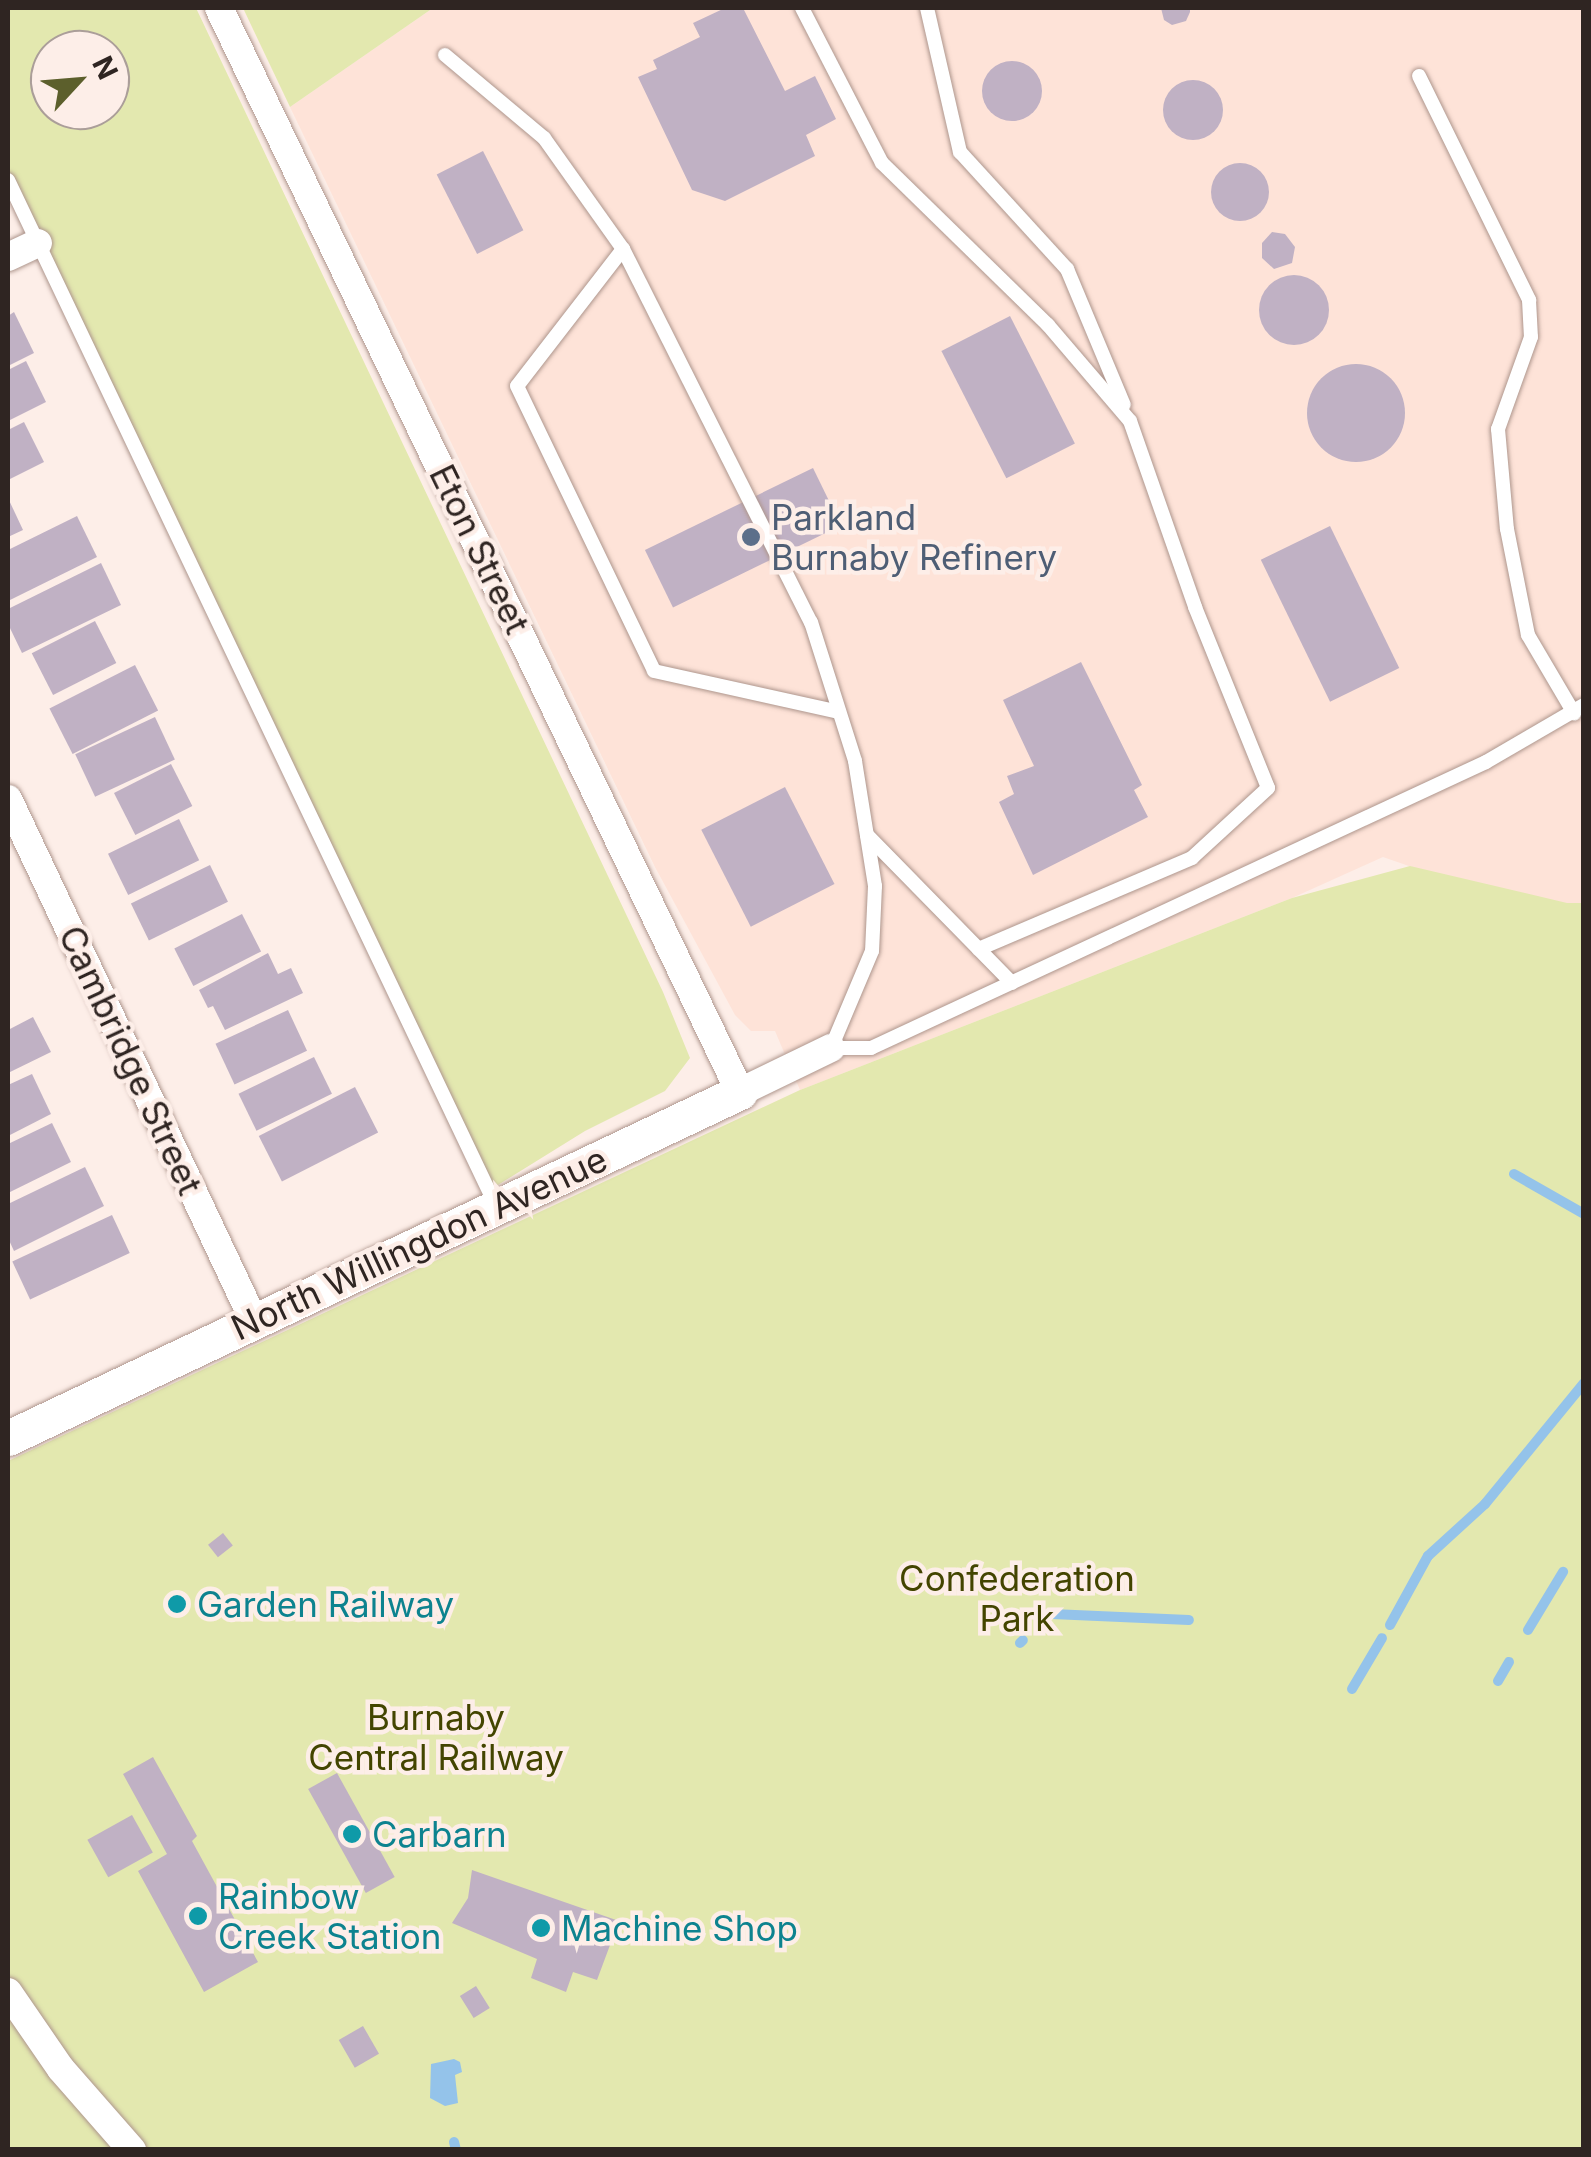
<!DOCTYPE html>
<html>
<head>
<meta charset="utf-8">
<style>
	body { margin:0 }
	#map { position:relative; width:1591px; height:2157px; overflow:hidden; background:#fdeee8; font-family:Inter,sans-serif }
	div>[style] { position:absolute }
	.built>* { inset:0; background:#fee3d8 }
	.green>* { inset:0; background:#e3e8af }
	.water>* { inset:0; background:#94c3ea }
	.stream>* { height:10px; margin:-5px; padding:0 5px; transform-origin:5px; border-radius:5px; background:#94c3ea }
	.building>* { inset:0; background:#c0b1c4; transform-origin:0 0 }
	.round { border-radius:50% }
	.roads { filter:drop-shadow(0 0 2px #ae968d) drop-shadow(0 0 2px #ae968d) }
	.service>* { height:14px; margin:-7px; padding:0 7px; transform-origin:7px; border-radius:7px; background:#fff }
	.minor>* { height:28px; margin:-14px; padding:0 14px; transform-origin:14px; border-radius:14px; background:#fff }
	.tertiary>* { height:35px; margin:-17.5px; padding:0 17.5px; transform-origin:17.5px; border-radius:17.5px; background:#fff }
	.dots>* { width:28px; height:28px; translate:-50% -50%; box-sizing:border-box; border:5px solid #fdeee8; border-radius:50% }
	span { translate:-50% -50%; white-space:nowrap; text-align:center; line-height:1.15; -webkit-text-stroke:9px #fdeee8; paint-order:stroke }
	.service-label { font-size:35px; color:#4e5e75 }
	.left { translate:0 -50%; text-align:left }
	.street-label { font-size:35px; color:#2f2522 }
	.park-label { font-size:35px; color:#434500 }
	.culture-label { font-size:35px; color:#0d838f }
	.frame { position:absolute; inset:0; border:10px solid #2f2522; pointer-events:none }
	.north { position:absolute; left:30px; top:30px; width:100px; height:100px; box-sizing:border-box; background:#fdeee8; border:2px solid #ab9e99; border-radius:50%; rotate:64deg; font-size:28px; font-weight:700; line-height:40px; text-align:center; color:#2f2522 }
	.north::after { content:''; display:block; margin:auto; width:35px; height:45px; background:#5c5f2c; clip-path:polygon(50% 0,100% 100%,50% 72%,0 100%) }
</style>
</head>
<body>
<div id="map">
	<div class="built">
		<div style="clip-path:polygon(433px 8px,1583px 8px,1583px 921px,1564px 920px,1383px 857px,1292px 898px,800px 1090px,775px 1031px,751px 1031px,735px 1015px,655px 867px,290px 107px)"></div>
	</div>
	<div class="green">
		<div style="clip-path:polygon(evenodd,8px 8px,196px 8px,663px 992px,690px 1058px,665px 1091px,585px 1131px,488px 1191px,8px 180px,8px 8px,50px 50px,110px 50px,110px 110px,50px 110px,50px 50px)"></div>
		<div style="clip-path:polygon(243px 8px,433px 8px,290px 107px)"></div>
		<div style="clip-path:polygon(1410px 866px,1567px 903px,1583px 903px,1583px 2149px,8px 2149px,8px 1461px,800px 1090px,1292px 898px)"></div>
	</div>
	<div class="water">
		<div style="clip-path:polygon(454px 2059px,460px 2062px,462px 2072px,455px 2075px,458px 2103px,445px 2106px,430px 2098px,431px 2064px)"></div>
	</div>
	<div class="stream">
		<div style="left:1514px;top:1174px;width:81px;rotate:29.7deg"></div>
		<div style="left:1052px;top:1614px;width:137px;rotate:2.5deg"></div>
		<div style="left:1390px;top:1625px;width:79px;rotate:-61.2deg"></div>
		<div style="left:1428px;top:1556px;width:77px;rotate:-42.4deg"></div>
		<div style="left:1485px;top:1504px;width:156px;rotate:-50.7deg"></div>
		<div style="left:1528px;top:1630px;width:68px;rotate:-58.9deg"></div>
		<div style="left:1020px;top:1643px;width:4px;rotate:-45deg"></div>
		<div style="left:1498px;top:1681px;width:22px;rotate:-60deg"></div>
		<div style="left:1352px;top:1689px;width:59px;rotate:-59.5deg"></div>
		<div style="left:454px;top:2142px;width:8px;rotate:76deg"></div>
	</div>
	<div class="building">
		<div style="clip-path:polygon(725px 8px,743px 8px,785px 91px,815px 76px,836px 119px,806px 135px,815px 156px,725px 201px,692px 190px,638px 77px,657px 69px,653px 60px,700px 37px,693px 23px)"></div>
		<div style="clip-path:polygon(1161px 8px,1190px 8px,1190px 12px,1186px 21px,1172px 25px,1164px 20px)"></div>
		<div class="round" style="left:982px;top:61px;width:60px;height:60px"></div>
		<div class="round" style="left:1163px;top:80px;width:60px;height:60px"></div>
		<div style="left:483px;top:151px;width:89px;height:52px;rotate:63deg"></div>
		<div class="round" style="left:1211px;top:163px;width:58px;height:58px"></div>
		<div style="clip-path:polygon(1272px 232px,1285px 234px,1295px 247px,1292px 263px,1274px 269px,1262px 258px,1262px 243px)"></div>
		<div class="round" style="left:1259px;top:275px;width:70px;height:70px"></div>
		<div style="clip-path:polygon(14px 312px,34px 353px,8px 366px,8px 316px)"></div>
		<div style="left:1010px;top:316px;width:143px;height:77px;rotate:63deg"></div>
		<div style="clip-path:polygon(26px 361px,46px 402px,8px 421px,8px 370px)"></div>
		<div class="round" style="left:1307px;top:364px;width:98px;height:98px"></div>
		<div style="clip-path:polygon(24px 422px,44px 462px,8px 480px,8px 430px)"></div>
		<div style="left:813px;top:468px;width:64px;height:187px;rotate:64deg"></div>
		<div style="clip-path:polygon(8px 498px,23px 530px,8px 537px)"></div>
		<div style="clip-path:polygon(77px 516px,97px 557px,8px 601px,8px 550px)"></div>
		<div style="left:1330px;top:526px;width:158px;height:77px;rotate:64deg"></div>
		<div style="clip-path:polygon(101px 563px,121px 605px,22px 653px,8px 624px,8px 609px)"></div>
		<div style="left:95px;top:621px;width:47px;height:71px;rotate:63deg"></div>
		<div style="clip-path:polygon(1081px 662px,1142px 785px,1134px 790px,1148px 817px,1033px 875px,999px 802px,1014px 794px,1007px 776px,1034px 766px,1003px 700px)"></div>
		<div style="left:135px;top:665px;width:51px;height:96px;rotate:63deg"></div>
		<div style="left:155px;top:717px;width:47px;height:88px;rotate:65deg"></div>
		<div style="left:171px;top:764px;width:47px;height:64px;rotate:63deg"></div>
		<div style="left:785px;top:787px;width:109px;height:94px;rotate:63deg"></div>
		<div style="left:179px;top:819px;width:46px;height:79px;rotate:64deg"></div>
		<div style="left:210px;top:865px;width:41px;height:88px;rotate:64deg"></div>
		<div style="left:242px;top:914px;width:42px;height:76px;rotate:63deg"></div>
		<div style="clip-path:polygon(268px 953px,278px 974px,291px 968px,303px 993px,225px 1030px,213px 1006px,208px 1008px,199px 990px)"></div>
		<div style="left:288px;top:1010px;width:45px;height:80px;rotate:65deg"></div>
		<div style="clip-path:polygon(33px 1017px,51px 1052px,8px 1073px,8px 1030px)"></div>
		<div style="left:314px;top:1057px;width:41px;height:84px;rotate:64deg"></div>
		<div style="clip-path:polygon(32px 1074px,51px 1114px,8px 1136px,8px 1085px)"></div>
		<div style="left:355px;top:1087px;width:51px;height:108px;rotate:63deg"></div>
		<div style="clip-path:polygon(52px 1123px,71px 1162px,8px 1193px,8px 1144px)"></div>
		<div style="clip-path:polygon(85px 1167px,104px 1206px,14px 1251px,8px 1238px,8px 1204px)"></div>
		<div style="left:112px;top:1215px;width:42px;height:110px;rotate:65deg"></div>
		<div style="left:223px;top:1533px;width:16px;height:19px;rotate:52deg"></div>
		<div style="clip-path:polygon(153px 1757px,197px 1836px,192px 1841px,258px 1962px,204px 1992px,138px 1871px,167px 1854px,123px 1774px)"></div>
		<div style="left:337px;top:1773px;width:119px;height:33px;rotate:61deg"></div>
		<div style="left:132px;top:1815px;width:43px;height:51px;rotate:61deg"></div>
		<div style="clip-path:polygon(472px 1870px,619px 1921px,597px 1980px,573px 1972px,566px 1992px,531px 1978px,537px 1959px,452px 1923px,468px 1898px)"></div>
		<div style="left:476px;top:1986px;width:26px;height:19px;rotate:58deg"></div>
		<div style="left:363px;top:2026px;width:32px;height:28px;rotate:60deg"></div>
	</div>
	<div class="roads">
		<div class="service">
			<div style="left:802px;top:8px;width:174px;rotate:62.7deg"></div>
			<div style="left:882px;top:163px;width:232px;rotate:44.3deg"></div>
			<div style="left:1048px;top:325px;width:126px;rotate:49.5deg"></div>
			<div style="left:1130px;top:421px;width:197px;rotate:70.7deg"></div>
			<div style="left:1195px;top:607px;width:195px;rotate:68deg"></div>
			<div style="left:1268px;top:788px;width:103px;rotate:137.4deg"></div>
			<div style="left:1192px;top:858px;width:232px;rotate:156.9deg"></div>
			<div style="left:927px;top:8px;width:148px;rotate:77.1deg"></div>
			<div style="left:960px;top:152px;width:159px;rotate:47.6deg"></div>
			<div style="left:1067px;top:269px;width:147px;rotate:67.3deg"></div>
			<div style="left:445px;top:55px;width:129px;rotate:40deg"></div>
			<div style="left:544px;top:138px;width:136px;rotate:54.6deg"></div>
			<div style="left:623px;top:249px;width:418px;rotate:63.3deg"></div>
			<div style="left:811px;top:622px;width:146px;rotate:72.4deg"></div>
			<div style="left:855px;top:761px;width:127px;rotate:80.9deg"></div>
			<div style="left:875px;top:886px;width:65px;rotate:92.6deg"></div>
			<div style="left:872px;top:951px;width:105px;rotate:112.9deg"></div>
			<div style="left:831px;top:1048px;width:40px"></div>
			<div style="left:871px;top:1048px;width:678px;rotate:-24.94deg"></div>
			<div style="left:1486px;top:762px;width:113px;rotate:-30.2deg"></div>
			<div style="left:1419px;top:76px;width:250px;rotate:63.8deg"></div>
			<div style="left:1529px;top:300px;width:37px;rotate:87deg"></div>
			<div style="left:1531px;top:337px;width:98px;rotate:109.7deg"></div>
			<div style="left:1498px;top:429px;width:100px;rotate:84.9deg"></div>
			<div style="left:1507px;top:529px;width:108px;rotate:78.8deg"></div>
			<div style="left:1528px;top:635px;width:91px;rotate:59.5deg"></div>
			<div style="left:8px;top:180px;width:1136px;rotate:64.56deg"></div>
			<div style="left:623px;top:249px;width:173px;rotate:127.7deg"></div>
			<div style="left:517px;top:386px;width:316px;rotate:64.3deg"></div>
			<div style="left:654px;top:671px;width:189px;rotate:12.5deg"></div>
			<div style="left:867px;top:835px;width:207px;rotate:45.6deg"></div>
		</div>
		<div class="minor">
			<div style="left:219px;top:8px;width:1203px;rotate:64.33deg"></div>
			<div style="left:740px;top:1092px;width:101px;rotate:-25.8deg"></div>
			<div style="left:8px;top:257px;width:33px;rotate:-25deg"></div>
			<div style="left:8px;top:799px;width:577px;rotate:64.77deg"></div>
			<div style="left:8px;top:1992px;width:93px;rotate:55.5deg"></div>
			<div style="left:61px;top:2069px;width:108px;rotate:48.8deg"></div>
		</div>
		<div class="tertiary">
			<div style="left:8px;top:1438px;width:810px;rotate:-25.3deg"></div>
		</div>
	</div>
	<div class="dots">
		<div style="left:751px;top:537px;background:#5c6f8a"></div>
		<div style="left:177px;top:1604px;background:#0f9aa8"></div>
		<div style="left:352px;top:1834px;background:#0f9aa8"></div>
		<div style="left:198px;top:1916px;background:#0f9aa8"></div>
		<div style="left:541px;top:1928px;background:#0f9aa8"></div>
	</div>
	<div class="service-label">
		<span class="left" style="left:771px;top:537px">Parkland<br>Burnaby Refinery</span>
	</div>
	<div class="street-label">
		<span style="left:480px;top:549px;rotate:64deg">Eton Street</span>
		<span style="left:131px;top:1060px;rotate:65deg">Cambridge Street</span>
		<span style="left:419px;top:1243px;rotate:-25deg">North Willingdon Avenue</span>
	</div>
	<div class="park-label">
		<span style="left:1017px;top:1598px">Confederation<br>Park</span>
		<span style="left:436px;top:1737px">Burnaby<br>Central Railway</span>
	</div>
	<div class="culture-label">
		<span class="left" style="left:197px;top:1604px">Garden Railway</span>
		<span class="left" style="left:372px;top:1834px">Carbarn</span>
		<span class="left" style="left:218px;top:1916px">Rainbow<br>Creek Station</span>
		<span class="left" style="left:561px;top:1928px">Machine Shop</span>
	</div>
	<div class="frame"></div>
	<div class="north">N</div>
</div>
</body>
</html>
